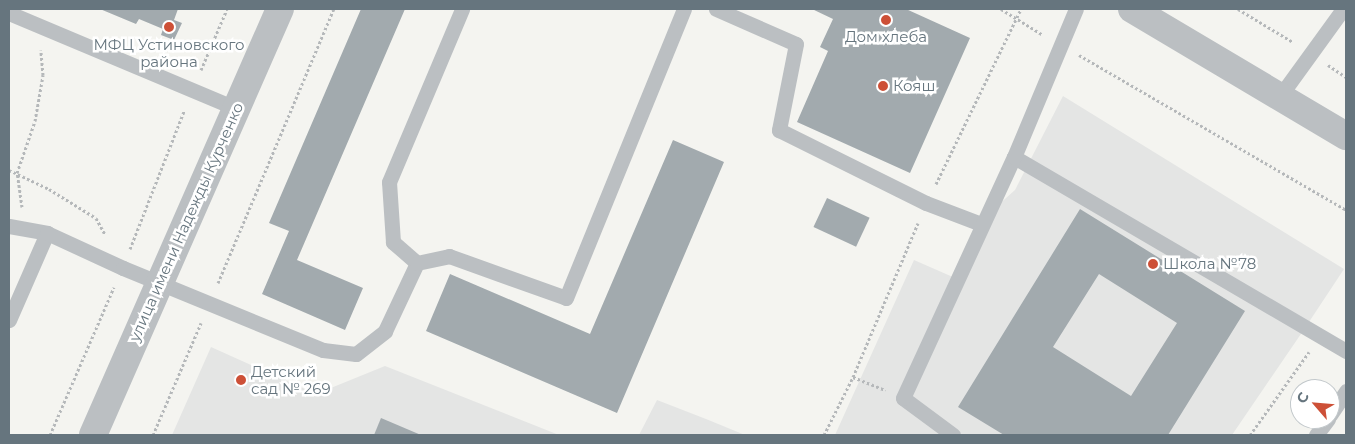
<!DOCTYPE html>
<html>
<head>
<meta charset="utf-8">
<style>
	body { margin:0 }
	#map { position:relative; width:1355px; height:444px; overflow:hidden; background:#f4f4f0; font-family:Montserrat,sans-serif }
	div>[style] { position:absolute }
	.built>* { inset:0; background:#e4e5e4 }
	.building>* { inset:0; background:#a2aaae; transform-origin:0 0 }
	.path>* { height:3px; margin-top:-1.5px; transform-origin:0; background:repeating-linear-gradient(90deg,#b5b8ba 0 2.5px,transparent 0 5px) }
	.lane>* { height:15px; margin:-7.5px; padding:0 7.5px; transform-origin:7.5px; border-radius:7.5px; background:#bbbfc2 }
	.street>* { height:28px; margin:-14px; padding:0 14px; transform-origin:14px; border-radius:14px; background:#bbbfc2 }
	.dots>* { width:14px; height:14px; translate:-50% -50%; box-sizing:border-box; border:2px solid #fff; border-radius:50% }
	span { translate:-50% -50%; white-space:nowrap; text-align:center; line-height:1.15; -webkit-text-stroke:5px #fff; paint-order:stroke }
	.poi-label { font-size:15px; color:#66757e }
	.left { translate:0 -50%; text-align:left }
	.street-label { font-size:15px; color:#66757e }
	.frame { position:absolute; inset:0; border:10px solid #66757e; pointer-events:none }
	.north { position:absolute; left:1290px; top:379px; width:50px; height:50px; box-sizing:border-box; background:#fff; border:1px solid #c2c8cb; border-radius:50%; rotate:297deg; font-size:14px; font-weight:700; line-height:20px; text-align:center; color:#66757e }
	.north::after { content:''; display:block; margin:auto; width:18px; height:22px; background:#cd5037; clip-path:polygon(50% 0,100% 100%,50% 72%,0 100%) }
</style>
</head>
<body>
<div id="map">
	<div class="built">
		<div style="clip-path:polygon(1063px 96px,1344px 269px,1305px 328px,1232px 435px,835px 435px,914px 260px,962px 281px,996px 207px,1015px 190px)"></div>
		<div style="clip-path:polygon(211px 347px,316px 394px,385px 366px,559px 435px,172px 435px)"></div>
		<div style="clip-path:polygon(657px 400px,706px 419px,745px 435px,639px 435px)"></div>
	</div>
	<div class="building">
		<div style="clip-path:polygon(100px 9px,178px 9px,174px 20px,182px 23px,174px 40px,161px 35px,163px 29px,139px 19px,136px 24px)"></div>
		<div style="clip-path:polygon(361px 9px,405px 9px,297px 260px,363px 288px,345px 330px,262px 294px,289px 231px,269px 223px)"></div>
		<div style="clip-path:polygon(812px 9px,906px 9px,970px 38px,910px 173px,797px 122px,828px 51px,820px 47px,833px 19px)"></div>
		<div style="clip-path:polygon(673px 140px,724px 162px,617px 413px,426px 331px,450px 274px,590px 334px)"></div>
		<div style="left:827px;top:198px;width:47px;height:32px;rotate:25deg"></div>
		<div style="clip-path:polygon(evenodd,1080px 209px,1245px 311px,1168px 435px,1004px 435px,958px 407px,1080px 209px,1099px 274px,1177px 323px,1131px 396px,1053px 347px,1099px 274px)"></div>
		<div style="clip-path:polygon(381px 418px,421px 435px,374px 435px)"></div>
	</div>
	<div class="path">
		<div style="left:1001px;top:9px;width:49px;rotate:31.8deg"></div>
		<div style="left:1238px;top:9px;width:64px;rotate:31deg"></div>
		<div style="left:1079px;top:55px;width:309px;rotate:30.1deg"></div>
		<div style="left:1328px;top:65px;width:22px;rotate:34deg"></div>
		<div style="left:201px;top:70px;width:66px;rotate:-66.9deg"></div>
		<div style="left:9px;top:170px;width:44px;rotate:25.4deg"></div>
		<div style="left:49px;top:189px;width:55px;rotate:31.7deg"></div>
		<div style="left:96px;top:218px;width:18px;rotate:61deg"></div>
		<div style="left:936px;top:184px;width:195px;rotate:-64.1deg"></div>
		<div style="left:22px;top:207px;width:34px;rotate:-98deg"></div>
		<div style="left:17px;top:173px;width:55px;rotate:-70.9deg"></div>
		<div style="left:35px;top:121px;width:47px;rotate:-80.1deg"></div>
		<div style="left:43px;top:75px;width:25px;rotate:-95deg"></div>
		<div style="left:130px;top:249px;width:148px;rotate:-68.6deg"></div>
		<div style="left:218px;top:283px;width:298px;rotate:-67.1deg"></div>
		<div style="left:853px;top:377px;width:35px;rotate:22deg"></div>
		<div style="left:50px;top:435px;width:161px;rotate:-66.6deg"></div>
		<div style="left:153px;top:435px;width:122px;rotate:-66.8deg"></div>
		<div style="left:824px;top:435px;width:65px;rotate:-63.4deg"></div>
		<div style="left:853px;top:377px;width:167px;rotate:-67.1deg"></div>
		<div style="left:1250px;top:435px;width:102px;rotate:-54.6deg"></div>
	</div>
	<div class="lane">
		<div style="left:716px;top:9px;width:87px;rotate:23.6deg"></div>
		<div style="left:796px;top:44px;width:88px;rotate:101.2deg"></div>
		<div style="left:779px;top:130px;width:164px;rotate:26.4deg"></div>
		<div style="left:926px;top:203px;width:59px;rotate:20.9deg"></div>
		<div style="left:9px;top:13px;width:245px;rotate:22.8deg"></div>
		<div style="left:1280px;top:96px;width:107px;rotate:-54.1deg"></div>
		<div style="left:1014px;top:157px;width:385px;rotate:30.3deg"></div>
		<div style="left:9px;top:226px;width:39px;rotate:10deg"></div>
		<div style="left:417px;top:263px;width:32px;rotate:-139deg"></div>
		<div style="left:393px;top:242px;width:60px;rotate:-93.8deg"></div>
		<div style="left:389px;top:182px;width:188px;rotate:-67.1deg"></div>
		<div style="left:9px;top:320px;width:95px;rotate:-66.4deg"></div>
		<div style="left:47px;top:233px;width:84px;rotate:24.7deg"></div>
		<div style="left:123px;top:268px;width:216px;rotate:22.3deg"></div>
		<div style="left:323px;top:350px;width:33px;rotate:7deg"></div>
		<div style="left:356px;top:354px;width:37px;rotate:-38deg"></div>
		<div style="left:385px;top:331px;width:75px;rotate:-64.8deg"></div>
		<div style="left:417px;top:263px;width:33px;rotate:-12deg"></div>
		<div style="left:449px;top:256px;width:124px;rotate:19.7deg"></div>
		<div style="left:566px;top:298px;width:312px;rotate:-67.8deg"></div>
		<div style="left:1330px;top:415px;width:29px;rotate:-56deg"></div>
		<div style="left:953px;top:435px;width:62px;rotate:-143.5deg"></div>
		<div style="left:903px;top:398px;width:265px;rotate:-65.3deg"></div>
		<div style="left:1014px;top:157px;width:160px;rotate:-67.3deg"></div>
		<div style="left:1316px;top:435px;width:20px;rotate:-53deg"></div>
	</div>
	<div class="street">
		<div style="left:1132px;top:9px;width:249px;rotate:30.7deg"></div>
		<div style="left:93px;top:435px;width:465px;rotate:-66.3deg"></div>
	</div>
	<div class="dots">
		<div style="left:886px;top:20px;background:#cd5037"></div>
		<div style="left:169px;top:27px;background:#cd5037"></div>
		<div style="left:883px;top:86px;background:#cd5037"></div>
		<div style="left:1153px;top:264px;background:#cd5037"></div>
		<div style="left:241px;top:380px;background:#cd5037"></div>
	</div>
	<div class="poi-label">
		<span style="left:886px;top:37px">Дом хлеба</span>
		<span style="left:169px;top:53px">МФЦ Устиновского<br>района</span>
		<span class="left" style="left:893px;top:86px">Кояш</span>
		<span class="left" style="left:1163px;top:264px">Школа №78</span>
		<span class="left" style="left:251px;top:380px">Детский<br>сад № 269</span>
	</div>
	<div class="street-label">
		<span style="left:186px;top:222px;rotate:-66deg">улица имени Надежды Курченко</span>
	</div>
	<div class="frame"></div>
	<div class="north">С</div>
</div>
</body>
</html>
